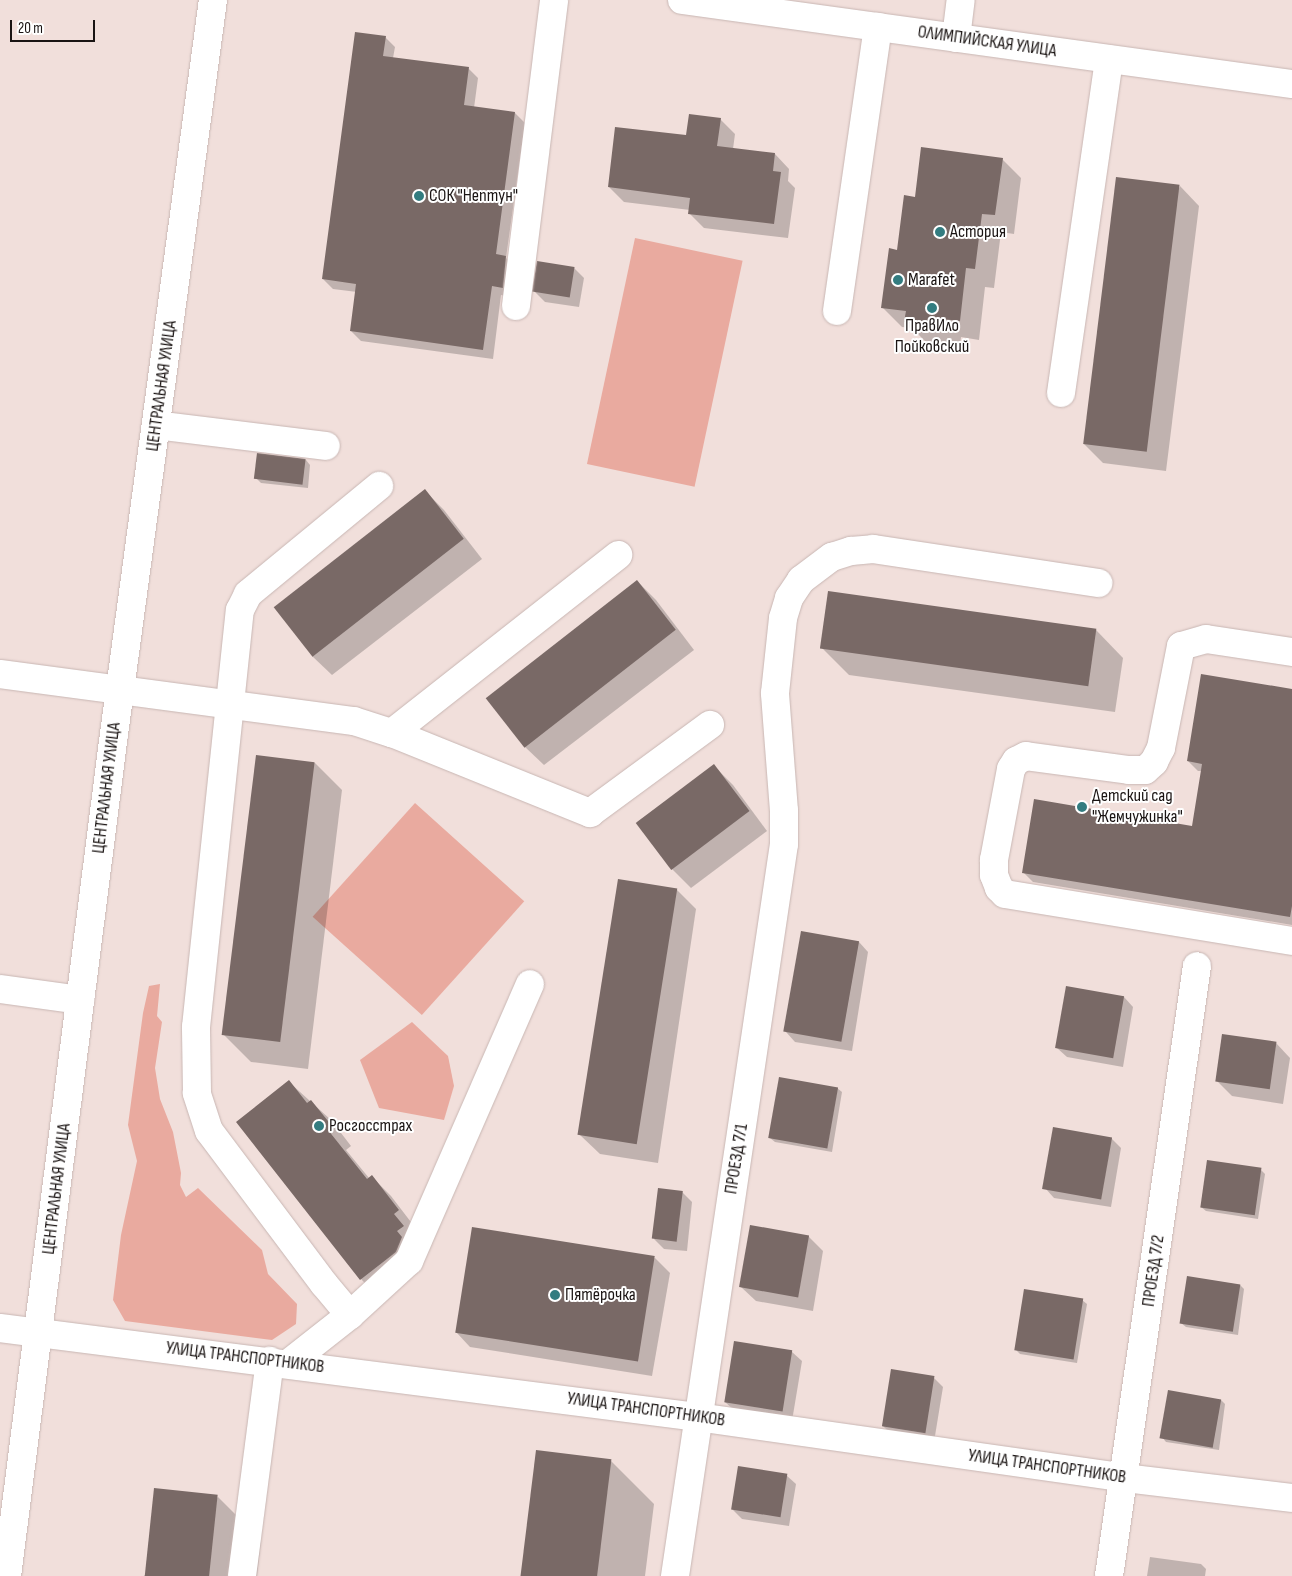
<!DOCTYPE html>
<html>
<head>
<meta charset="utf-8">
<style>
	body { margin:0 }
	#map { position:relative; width:1292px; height:1576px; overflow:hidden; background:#f1dfdb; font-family:"Sofia Sans Condensed",sans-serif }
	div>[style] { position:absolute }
	.green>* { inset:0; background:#e9aa9f; transform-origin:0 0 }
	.shadow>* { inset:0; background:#0003 }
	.building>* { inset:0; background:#796966; transform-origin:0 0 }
	.roads { filter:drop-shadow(0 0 1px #c8b6b3) drop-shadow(0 0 1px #c8b6b3) }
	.minor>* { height:28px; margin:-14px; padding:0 14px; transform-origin:14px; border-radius:14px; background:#fff }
	.dots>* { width:14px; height:14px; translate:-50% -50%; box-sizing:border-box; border:2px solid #fff; border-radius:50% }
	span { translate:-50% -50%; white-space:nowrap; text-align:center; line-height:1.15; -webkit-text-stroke:4px #fff; paint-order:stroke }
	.street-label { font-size:18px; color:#1a1413 }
	.poi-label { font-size:18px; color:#1a1413 }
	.left { translate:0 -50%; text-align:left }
	.scale { position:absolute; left:10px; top:20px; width:85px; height:22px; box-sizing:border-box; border:2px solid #1a1413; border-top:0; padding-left:6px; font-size:15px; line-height:18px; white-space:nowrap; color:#1a1413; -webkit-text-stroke:4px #fff; paint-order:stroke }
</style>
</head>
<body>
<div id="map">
	<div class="green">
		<div style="left:635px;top:238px;width:110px;height:231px;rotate:12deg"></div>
		<div style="left:415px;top:803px;width:147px;height:153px;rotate:42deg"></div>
		<div style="clip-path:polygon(160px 984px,157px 1016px,162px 1022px,155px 1068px,160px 1099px,173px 1132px,181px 1173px,180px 1185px,186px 1197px,198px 1188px,262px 1250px,268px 1274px,297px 1304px,296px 1324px,272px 1340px,125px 1321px,113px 1300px,121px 1235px,137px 1161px,128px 1125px,143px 1013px,149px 986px)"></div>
		<div style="clip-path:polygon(412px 1022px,448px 1056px,454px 1086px,444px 1120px,379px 1108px,360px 1060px)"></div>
	</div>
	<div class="shadow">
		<div style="clip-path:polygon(385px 37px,395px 47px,393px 58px,468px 68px,478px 78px,474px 108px,515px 113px,525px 123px,506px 258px,516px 267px,512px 297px,501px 295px,493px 359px,361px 341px,351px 331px,357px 292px,333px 289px,323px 279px)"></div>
		<div style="clip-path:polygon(720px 119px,735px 134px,733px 149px,775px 154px,789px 169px,788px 181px,795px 188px,788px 238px,704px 228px,689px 213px,690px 210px,624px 202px,609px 187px,688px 137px)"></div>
		<div style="clip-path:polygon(1002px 159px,1021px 178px,1014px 234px,1001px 232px,994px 288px,985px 287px,979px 340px,961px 337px,960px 346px,925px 341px,912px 328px,902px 327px,882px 307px,916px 198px)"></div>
		<div style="clip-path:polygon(1180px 186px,1199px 206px,1166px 471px,1103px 463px,1084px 444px)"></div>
		<div style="clip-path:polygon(574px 268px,584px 278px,579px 307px,545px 302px,535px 292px)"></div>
		<div style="clip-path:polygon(306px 460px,310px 465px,308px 488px,261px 483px,256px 478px)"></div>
		<div style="clip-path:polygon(425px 491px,444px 510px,482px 559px,332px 675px,312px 656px)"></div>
		<div style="clip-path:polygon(637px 581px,656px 600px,694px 650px,544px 765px,524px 746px)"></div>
		<div style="clip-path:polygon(1096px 630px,1123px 658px,1115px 712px,849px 675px,821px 647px)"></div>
		<div style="clip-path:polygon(1292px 691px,1292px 925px,1033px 882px,1023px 872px,1193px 827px,1202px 771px,1198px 771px,1188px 761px)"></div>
		<div style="clip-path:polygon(257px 756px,315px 763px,342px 790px,308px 1069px,251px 1062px,223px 1034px)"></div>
		<div style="clip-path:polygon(714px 766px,733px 785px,767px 831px,691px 888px,671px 868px,637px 822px)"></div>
		<div style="clip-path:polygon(676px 889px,696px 909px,658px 1163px,600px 1154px,580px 1135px)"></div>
		<div style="clip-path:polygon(859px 942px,868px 952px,852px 1051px,795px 1042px,786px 1032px)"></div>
		<div style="clip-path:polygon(1124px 997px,1133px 1007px,1123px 1067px,1067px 1057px,1057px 1048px)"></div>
		<div style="clip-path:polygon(1276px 1043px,1290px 1058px,1283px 1104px,1232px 1096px,1217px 1081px)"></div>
		<div style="clip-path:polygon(289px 1082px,331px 1120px,351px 1146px,346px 1150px,369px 1178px,372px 1177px,391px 1196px,417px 1230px,380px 1299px,361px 1279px,238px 1122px)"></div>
		<div style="clip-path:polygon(837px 1088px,842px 1092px,832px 1152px,775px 1142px,770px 1138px)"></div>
		<div style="clip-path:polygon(1111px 1138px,1121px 1148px,1111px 1207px,1054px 1198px,1045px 1188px)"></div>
		<div style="clip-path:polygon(1260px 1169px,1265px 1174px,1258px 1219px,1206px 1211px,1201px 1207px)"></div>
		<div style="clip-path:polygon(682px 1192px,692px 1202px,687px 1251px,664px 1249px,654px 1239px)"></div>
		<div style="clip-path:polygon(808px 1236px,823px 1251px,813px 1311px,756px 1301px,741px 1287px)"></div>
		<div style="clip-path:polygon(655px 1258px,670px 1273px,652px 1376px,470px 1347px,456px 1332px)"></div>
		<div style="clip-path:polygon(1188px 1277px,1240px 1285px,1244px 1289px,1238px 1335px,1186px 1327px,1181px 1323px)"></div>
		<div style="clip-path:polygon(1082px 1300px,1087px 1304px,1077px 1363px,1020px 1354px,1016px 1350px)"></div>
		<div style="clip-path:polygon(735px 1342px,792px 1352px,802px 1361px,792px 1421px,735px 1411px,725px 1402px)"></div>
		<div style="clip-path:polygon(933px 1377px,943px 1387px,934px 1442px,893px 1436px,883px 1426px)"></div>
		<div style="clip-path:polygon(1221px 1400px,1225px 1404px,1219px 1450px,1166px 1442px,1162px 1437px)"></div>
		<div style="clip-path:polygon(610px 1460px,654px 1504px,645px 1576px,522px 1576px)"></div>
		<div style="clip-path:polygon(786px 1475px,796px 1484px,789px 1526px,742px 1519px,732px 1509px)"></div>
		<div style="clip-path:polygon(218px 1497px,261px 1540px,257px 1576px,144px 1576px)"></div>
		<div style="clip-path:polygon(1150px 1557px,1201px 1564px,1206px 1569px,1205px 1576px,1147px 1576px)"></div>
	</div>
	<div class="building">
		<div style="clip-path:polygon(355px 32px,386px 36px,383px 56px,469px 67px,464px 105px,515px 112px,496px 254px,506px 256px,503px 288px,492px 286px,483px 350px,350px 331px,356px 284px,322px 279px)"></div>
		<div style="clip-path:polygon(689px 114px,721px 118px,717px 146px,775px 153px,773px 171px,781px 172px,774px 224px,688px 214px,690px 198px,608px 187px,615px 127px,686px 135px)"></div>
		<div style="clip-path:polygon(921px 147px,1003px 158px,995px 215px,982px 214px,975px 269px,966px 268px,960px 321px,942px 319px,941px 327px,904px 322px,906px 311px,881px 308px,889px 248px,897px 250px,904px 195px,915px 197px)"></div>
		<div style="left:1116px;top:177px;width:64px;height:269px;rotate:7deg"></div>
		<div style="left:537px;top:261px;width:38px;height:31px;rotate:9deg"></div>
		<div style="left:257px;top:453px;width:49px;height:26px;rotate:7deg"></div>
		<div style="left:425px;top:489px;width:63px;height:192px;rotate:52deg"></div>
		<div style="left:637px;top:580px;width:63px;height:192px;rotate:52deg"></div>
		<div style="left:828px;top:591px;width:271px;height:58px;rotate:8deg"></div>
		<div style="clip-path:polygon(1201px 674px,1292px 689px,1292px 906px,1290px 917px,1022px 873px,1034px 799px,1192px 826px,1202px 764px,1187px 761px)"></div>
		<div style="left:256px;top:755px;width:59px;height:282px;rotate:7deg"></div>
		<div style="left:714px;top:764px;width:59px;height:98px;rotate:53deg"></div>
		<div style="left:618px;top:879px;width:60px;height:259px;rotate:9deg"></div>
		<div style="left:801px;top:931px;width:59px;height:102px;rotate:10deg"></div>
		<div style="left:1066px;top:986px;width:59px;height:63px;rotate:10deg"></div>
		<div style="left:1222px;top:1034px;width:55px;height:48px;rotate:8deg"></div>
		<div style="left:779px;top:1077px;width:60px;height:62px;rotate:10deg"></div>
		<div style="clip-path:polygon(289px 1080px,307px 1103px,311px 1100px,332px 1126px,328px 1130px,367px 1179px,372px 1175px,399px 1210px,394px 1214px,404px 1226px,397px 1231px,402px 1237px,396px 1252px,360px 1280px,236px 1122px)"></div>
		<div style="left:1053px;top:1127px;width:60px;height:63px;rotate:10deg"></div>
		<div style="left:1207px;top:1160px;width:55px;height:48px;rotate:8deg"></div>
		<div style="left:658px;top:1188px;width:25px;height:51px;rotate:7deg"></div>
		<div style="left:750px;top:1225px;width:60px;height:63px;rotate:10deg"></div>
		<div style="left:472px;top:1227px;width:185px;height:107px;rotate:9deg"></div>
		<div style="left:1187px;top:1276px;width:54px;height:48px;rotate:9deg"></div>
		<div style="left:1024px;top:1289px;width:60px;height:62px;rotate:9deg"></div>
		<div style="left:734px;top:1341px;width:59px;height:62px;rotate:9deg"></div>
		<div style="left:891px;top:1369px;width:44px;height:58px;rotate:9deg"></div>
		<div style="left:1168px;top:1390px;width:54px;height:49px;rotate:10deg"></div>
		<div style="left:536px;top:1450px;width:76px;height:127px;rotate:7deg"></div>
		<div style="left:738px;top:1466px;width:50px;height:44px;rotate:9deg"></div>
		<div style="left:154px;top:1488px;width:64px;height:89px;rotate:6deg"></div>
	</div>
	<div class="roads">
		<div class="minor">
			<div style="left:682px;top:0;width:616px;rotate:7.84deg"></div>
			<div style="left:956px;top:38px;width:38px;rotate:-83deg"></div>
			<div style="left:516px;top:306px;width:308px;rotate:-82.9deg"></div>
			<div style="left:837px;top:311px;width:287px;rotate:-81.8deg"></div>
			<div style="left:1061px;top:393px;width:337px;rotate:-81.8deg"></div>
			<div style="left:156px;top:425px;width:171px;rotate:7deg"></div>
			<div style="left:1292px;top:652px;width:87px;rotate:-171.4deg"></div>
			<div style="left:1206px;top:639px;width:26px;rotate:164deg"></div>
			<div style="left:1181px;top:646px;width:104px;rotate:101.1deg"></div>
			<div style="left:1161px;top:748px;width:16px;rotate:117deg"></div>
			<div style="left:1154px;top:762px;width:12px;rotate:138deg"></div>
			<div style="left:1145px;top:770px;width:16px;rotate:180deg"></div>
			<div style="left:1129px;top:770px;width:104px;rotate:-172.3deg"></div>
			<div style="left:1026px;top:756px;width:11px;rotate:153deg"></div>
			<div style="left:1016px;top:761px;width:9px;rotate:122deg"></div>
			<div style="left:1011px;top:769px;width:93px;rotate:100.6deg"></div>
			<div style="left:994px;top:860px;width:15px;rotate:90deg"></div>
			<div style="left:994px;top:875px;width:14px;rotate:69deg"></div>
			<div style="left:999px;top:888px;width:8px;rotate:45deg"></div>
			<div style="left:1005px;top:894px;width:291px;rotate:9.3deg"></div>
			<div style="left:0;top:674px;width:357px;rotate:7.6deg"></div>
			<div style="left:354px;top:721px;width:40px;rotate:18deg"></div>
			<div style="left:392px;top:733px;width:214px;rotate:22deg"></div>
			<div style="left:590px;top:813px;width:149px;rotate:-36.3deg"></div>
			<div style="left:392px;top:733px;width:288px;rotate:-38.2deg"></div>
			<div style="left:0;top:989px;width:81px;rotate:7.8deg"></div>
			<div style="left:350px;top:1315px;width:80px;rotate:-42.5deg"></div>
			<div style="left:409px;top:1261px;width:302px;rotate:-66.4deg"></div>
			<div style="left:0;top:1328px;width:704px;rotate:7.27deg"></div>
			<div style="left:698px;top:1417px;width:431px;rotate:8.1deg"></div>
			<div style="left:1125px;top:1478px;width:168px;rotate:6.8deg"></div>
			<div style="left:289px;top:1363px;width:78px;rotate:-38.2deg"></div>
			<div style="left:350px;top:1315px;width:40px;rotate:-130deg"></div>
			<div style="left:324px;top:1284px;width:191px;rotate:-126.9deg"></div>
			<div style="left:209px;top:1131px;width:40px;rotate:-108deg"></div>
			<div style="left:197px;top:1093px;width:66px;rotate:-90.9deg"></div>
			<div style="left:196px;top:1027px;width:419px;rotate:-84deg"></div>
			<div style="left:240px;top:610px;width:18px;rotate:-63deg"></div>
			<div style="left:248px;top:594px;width:170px;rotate:-39.5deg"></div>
			<div style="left:7px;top:1576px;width:849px;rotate:-82.76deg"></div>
			<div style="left:114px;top:734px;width:741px;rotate:-82.32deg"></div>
			<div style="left:242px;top:1576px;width:217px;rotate:-82.6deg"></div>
			<div style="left:675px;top:1576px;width:740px;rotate:-81.53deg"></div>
			<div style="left:784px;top:844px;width:33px;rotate:-90deg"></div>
			<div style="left:784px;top:811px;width:118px;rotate:-94.4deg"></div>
			<div style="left:775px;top:693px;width:75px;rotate:-83.9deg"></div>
			<div style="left:783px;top:618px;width:21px;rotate:-73deg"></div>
			<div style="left:789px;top:598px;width:22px;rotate:-56deg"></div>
			<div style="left:801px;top:580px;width:39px;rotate:-37deg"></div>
			<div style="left:832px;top:557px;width:20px;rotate:-18deg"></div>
			<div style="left:851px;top:551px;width:22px;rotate:-5deg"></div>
			<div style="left:873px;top:549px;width:228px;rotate:8.6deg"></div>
			<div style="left:1109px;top:1576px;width:616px;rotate:-81.79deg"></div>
		</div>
	</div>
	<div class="dots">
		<div style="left:419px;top:196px;background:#337c80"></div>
		<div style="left:940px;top:232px;background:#337c80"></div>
		<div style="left:898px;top:280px;background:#337c80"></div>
		<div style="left:932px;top:308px;background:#337c80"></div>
		<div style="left:1082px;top:807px;background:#337c80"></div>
		<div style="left:319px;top:1126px;background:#337c80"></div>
		<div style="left:555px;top:1295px;background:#337c80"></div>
	</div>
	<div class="street-label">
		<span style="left:987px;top:42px;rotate:8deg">ОЛИМПИЙСКАЯ УЛИЦА</span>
		<span style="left:162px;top:386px;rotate:-82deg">ЦЕНТРАЛЬНАЯ УЛИЦА</span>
		<span style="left:107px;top:788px;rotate:-83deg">ЦЕНТРАЛЬНАЯ УЛИЦА</span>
		<span style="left:737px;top:1159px;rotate:-81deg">ПРОЕЗД 7/1</span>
		<span style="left:57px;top:1189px;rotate:-83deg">ЦЕНТРАЛЬНАЯ УЛИЦА</span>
		<span style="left:1154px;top:1271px;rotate:-82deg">ПРОЕЗД 7/2</span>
		<span style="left:245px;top:1358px;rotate:7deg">УЛИЦА ТРАНСПОРТНИКОВ</span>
		<span style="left:646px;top:1410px;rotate:8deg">УЛИЦА ТРАНСПОРТНИКОВ</span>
		<span style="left:1047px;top:1467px;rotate:8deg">УЛИЦА ТРАНСПОРТНИКОВ</span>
	</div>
	<div class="poi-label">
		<span class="left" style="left:429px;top:196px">СОК "Нептун"</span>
		<span class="left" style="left:950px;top:232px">Астория</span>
		<span class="left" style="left:908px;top:280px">Marafet</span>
		<span style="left:932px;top:337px">ПравИло<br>Пойковский</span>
		<span class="left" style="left:1092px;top:807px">Детский сад<br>"Жемчужинка"</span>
		<span class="left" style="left:329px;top:1126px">Росгосстрах</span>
		<span class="left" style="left:565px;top:1295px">Пятёрочка</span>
	</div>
	<div class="scale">20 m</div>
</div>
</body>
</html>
